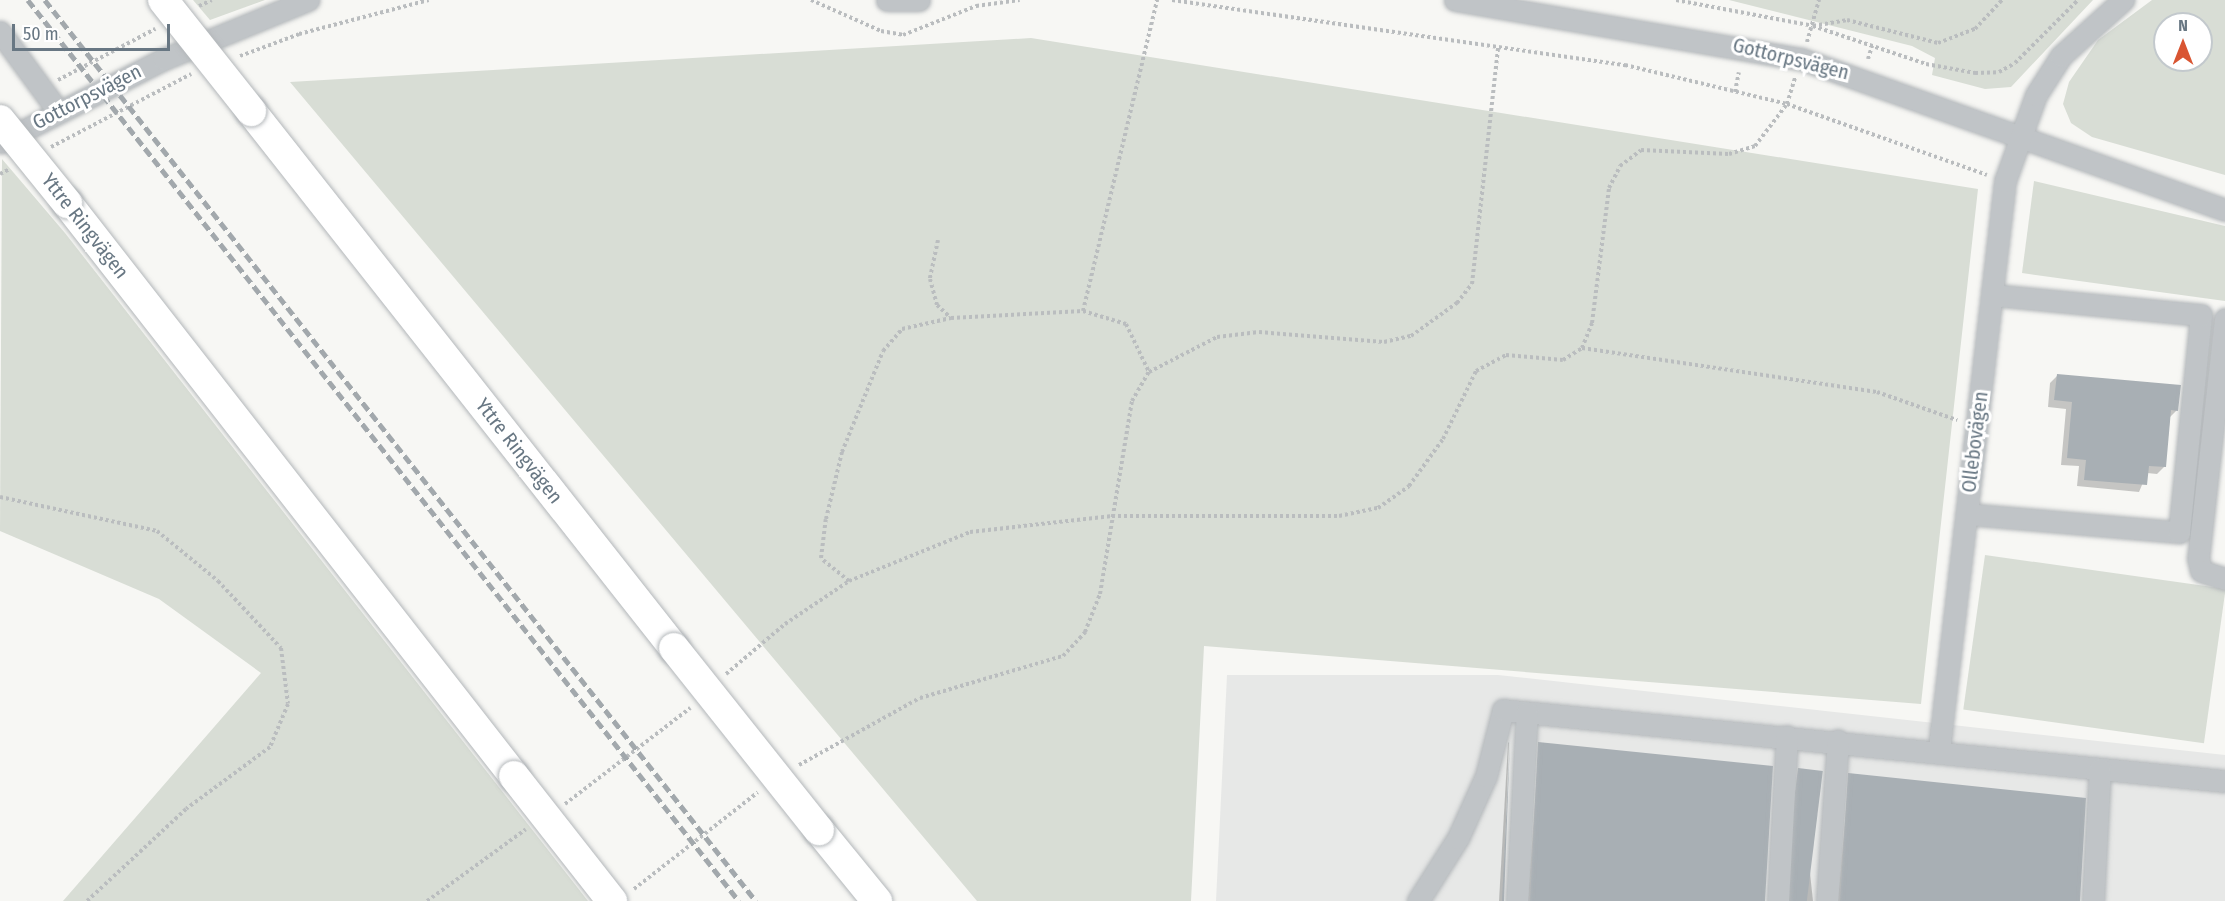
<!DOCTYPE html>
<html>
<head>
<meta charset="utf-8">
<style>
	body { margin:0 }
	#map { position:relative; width:2225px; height:901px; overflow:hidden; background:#f7f7f4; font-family:"Fira Sans Condensed",sans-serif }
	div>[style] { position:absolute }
	.built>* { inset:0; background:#e7e8e7 }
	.green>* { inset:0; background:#d8ddd5; transform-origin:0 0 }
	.shadow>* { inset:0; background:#0003 }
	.building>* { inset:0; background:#a8afb4; transform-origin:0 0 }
	.path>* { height:4px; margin-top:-2px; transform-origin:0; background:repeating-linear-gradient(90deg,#babdbf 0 3px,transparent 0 6px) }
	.roads { filter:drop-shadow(0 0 2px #b3b7ba) drop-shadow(0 0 2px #b3b7ba) }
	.minor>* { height:21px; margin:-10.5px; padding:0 10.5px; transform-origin:10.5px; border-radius:10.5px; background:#c0c4c7 }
	.highway>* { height:30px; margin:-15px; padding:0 15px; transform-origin:15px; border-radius:15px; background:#fff }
	.rail>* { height:4.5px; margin-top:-2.25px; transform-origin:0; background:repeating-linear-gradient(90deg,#a2a8ac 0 9px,transparent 0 13.5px) }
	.bridges { filter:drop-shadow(0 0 2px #b3b7ba) drop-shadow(0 0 2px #b3b7ba) }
	.highway-bridge>* { height:30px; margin:-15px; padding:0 15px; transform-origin:15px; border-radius:15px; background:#fff }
	span { translate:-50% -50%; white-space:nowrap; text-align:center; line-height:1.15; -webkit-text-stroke:6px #fff; paint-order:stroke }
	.street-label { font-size:20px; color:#687783 }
	.north { position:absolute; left:2153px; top:12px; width:60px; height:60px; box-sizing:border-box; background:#fff; border:2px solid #c3c9cd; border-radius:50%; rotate:0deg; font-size:16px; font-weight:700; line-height:24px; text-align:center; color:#687783 }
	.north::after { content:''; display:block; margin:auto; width:21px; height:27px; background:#d95532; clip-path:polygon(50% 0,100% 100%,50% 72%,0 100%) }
	.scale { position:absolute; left:12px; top:24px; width:158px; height:27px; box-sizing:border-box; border:3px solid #687783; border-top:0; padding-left:8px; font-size:18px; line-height:21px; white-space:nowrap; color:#687783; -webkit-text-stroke:4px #fff; paint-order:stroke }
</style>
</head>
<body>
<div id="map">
	<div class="built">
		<div style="clip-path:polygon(1227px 675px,1498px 675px,2225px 755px,2225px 901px,1216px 901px)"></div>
	</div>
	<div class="green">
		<div style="clip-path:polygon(193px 0,265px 0,210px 20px)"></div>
		<div style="clip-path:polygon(1729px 0,2093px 0,2011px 87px,1985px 89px,1932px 75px,1935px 58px,1912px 46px)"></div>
		<div style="clip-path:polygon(evenodd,2152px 0,2225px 0,2225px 175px,2092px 137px,2071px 123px,2063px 104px,2069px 82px,2098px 40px,2152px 0,2165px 24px,2201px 24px,2201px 60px,2165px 60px,2165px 24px)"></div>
		<div style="clip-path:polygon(1031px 38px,1978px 189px,1921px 704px,1204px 646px,1191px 901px,977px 901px,290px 82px)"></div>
		<div style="clip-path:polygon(2px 159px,65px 233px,588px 901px,63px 901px,261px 673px,159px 599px,0 531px)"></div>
		<div style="clip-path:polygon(2034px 181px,2225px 226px,2225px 301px,2022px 273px)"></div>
		<div style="left:1985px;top:555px;width:243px;height:156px;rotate:8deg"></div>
	</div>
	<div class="shadow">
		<div style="clip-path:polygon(2057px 376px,2177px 410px,2170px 417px,2165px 466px,2157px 474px,2147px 473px,2139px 492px,2077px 486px,2079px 466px,2061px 465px,2066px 409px,2048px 407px,2050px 383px)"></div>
		<div style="clip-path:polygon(1509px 742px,1503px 901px,1499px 901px,1508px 743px)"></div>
		<div style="clip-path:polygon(1539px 743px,1764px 901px,1528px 901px)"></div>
		<div style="clip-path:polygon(1799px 770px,1813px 901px,1789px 901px)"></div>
		<div style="clip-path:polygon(1849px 775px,2079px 901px,1838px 901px)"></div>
	</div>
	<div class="building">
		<div style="clip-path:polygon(2057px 374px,2181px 385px,2178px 411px,2171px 410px,2166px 467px,2149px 466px,2147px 485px,2084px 480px,2086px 460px,2067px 458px,2072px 402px,2054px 400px)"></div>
		<div style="clip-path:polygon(1510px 739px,1504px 901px,1502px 901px)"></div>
		<div style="clip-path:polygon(1538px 742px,1773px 766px,1765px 901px,1530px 901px)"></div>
		<div style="left:1798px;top:768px;width:25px;height:133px;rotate:7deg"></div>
		<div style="clip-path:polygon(1848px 773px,2086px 798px,2080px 901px,1840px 901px)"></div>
	</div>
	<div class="path">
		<div style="left:811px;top:0;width:77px;rotate:23.9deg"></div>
		<div style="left:881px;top:31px;width:22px;rotate:10deg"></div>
		<div style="left:903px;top:35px;width:79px;rotate:-21.7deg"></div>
		<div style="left:976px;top:6px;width:44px;rotate:-7.8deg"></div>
		<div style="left:1172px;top:0;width:458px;rotate:8.2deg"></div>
		<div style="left:1625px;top:65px;width:167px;rotate:13.5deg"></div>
		<div style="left:1787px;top:104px;width:212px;rotate:19.5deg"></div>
		<div style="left:1676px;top:0;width:139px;rotate:10.7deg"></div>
		<div style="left:1813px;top:26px;width:119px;rotate:18.6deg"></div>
		<div style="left:1926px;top:64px;width:50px;rotate:10.4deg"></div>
		<div style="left:1975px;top:73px;width:24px;rotate:-2deg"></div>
		<div style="left:1999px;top:72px;width:18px;rotate:-29deg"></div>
		<div style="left:2015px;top:63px;width:89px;rotate:-45deg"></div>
		<div style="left:199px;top:6px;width:14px;rotate:-25deg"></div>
		<div style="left:1813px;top:26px;width:35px;rotate:-10deg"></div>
		<div style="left:1847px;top:20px;width:94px;rotate:14.2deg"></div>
		<div style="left:1938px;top:43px;width:40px;rotate:-21deg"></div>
		<div style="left:1975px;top:29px;width:40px;rotate:-47deg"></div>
		<div style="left:1807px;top:42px;width:44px;rotate:-74.1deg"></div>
		<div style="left:240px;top:56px;width:63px;rotate:-20.4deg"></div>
		<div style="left:299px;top:34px;width:134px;rotate:-14.7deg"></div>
		<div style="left:1868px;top:59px;width:14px;rotate:-73deg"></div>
		<div style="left:58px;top:80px;width:110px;rotate:-27.7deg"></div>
		<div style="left:1735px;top:92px;width:20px;rotate:-79deg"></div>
		<div style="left:51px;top:147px;width:158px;rotate:-27.5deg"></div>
		<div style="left:0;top:174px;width:11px;rotate:-27deg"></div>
		<div style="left:938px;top:240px;width:40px;rotate:102deg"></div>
		<div style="left:930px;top:279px;width:27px;rotate:75deg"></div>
		<div style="left:937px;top:305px;width:19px;rotate:43deg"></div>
		<div style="left:1083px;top:311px;width:320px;rotate:-76.6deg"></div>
		<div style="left:1582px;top:348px;width:298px;rotate:8.5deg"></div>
		<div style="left:1877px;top:392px;width:85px;rotate:19.3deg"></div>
		<div style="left:0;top:497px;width:161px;rotate:12.2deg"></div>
		<div style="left:157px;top:531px;width:79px;rotate:39.3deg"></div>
		<div style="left:218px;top:581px;width:92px;rotate:46.8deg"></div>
		<div style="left:281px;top:648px;width:56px;rotate:82.9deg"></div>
		<div style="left:288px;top:704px;width:47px;rotate:112.7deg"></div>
		<div style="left:270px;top:747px;width:104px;rotate:143.6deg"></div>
		<div style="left:186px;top:809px;width:135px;rotate:137.1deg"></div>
		<div style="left:849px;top:581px;width:36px;rotate:-141deg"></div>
		<div style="left:821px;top:558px;width:39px;rotate:-83deg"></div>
		<div style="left:826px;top:519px;width:69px;rotate:-76.6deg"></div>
		<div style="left:842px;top:452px;width:109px;rotate:-67.9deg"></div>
		<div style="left:883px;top:351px;width:29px;rotate:-49deg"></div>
		<div style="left:902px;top:329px;width:50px;rotate:-12.7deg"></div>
		<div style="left:951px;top:318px;width:132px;rotate:-3deg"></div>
		<div style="left:1083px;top:311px;width:45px;rotate:16.8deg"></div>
		<div style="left:1126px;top:324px;width:53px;rotate:64.4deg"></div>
		<div style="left:726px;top:674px;width:77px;rotate:-40.3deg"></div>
		<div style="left:785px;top:624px;width:77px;rotate:-33.9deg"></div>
		<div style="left:849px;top:581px;width:131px;rotate:-22deg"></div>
		<div style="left:970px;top:532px;width:143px;rotate:-6.4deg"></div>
		<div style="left:1112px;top:516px;width:227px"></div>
		<div style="left:1339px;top:516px;width:40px;rotate:-12deg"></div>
		<div style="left:1378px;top:508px;width:38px;rotate:-35deg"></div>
		<div style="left:1409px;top:486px;width:58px;rotate:-54.1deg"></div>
		<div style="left:1443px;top:439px;width:76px;rotate:-64.1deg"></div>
		<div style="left:1476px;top:371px;width:34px;rotate:-28deg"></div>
		<div style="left:1506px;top:355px;width:57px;rotate:5deg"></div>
		<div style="left:1563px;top:360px;width:22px;rotate:-32deg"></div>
		<div style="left:1582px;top:348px;width:27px;rotate:-68deg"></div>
		<div style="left:1592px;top:323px;width:136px;rotate:-82.8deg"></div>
		<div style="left:1609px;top:188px;width:25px;rotate:-63deg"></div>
		<div style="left:1620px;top:166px;width:26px;rotate:-37deg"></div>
		<div style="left:1641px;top:150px;width:88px;rotate:2.6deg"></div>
		<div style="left:1729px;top:154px;width:27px;rotate:-17deg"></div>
		<div style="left:1755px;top:146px;width:53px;rotate:-52.7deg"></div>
		<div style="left:1787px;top:104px;width:28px;rotate:-73deg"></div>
		<div style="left:799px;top:765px;width:138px;rotate:-29deg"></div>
		<div style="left:920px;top:698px;width:149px;rotate:-16.4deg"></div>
		<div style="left:1063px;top:656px;width:33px;rotate:-47deg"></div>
		<div style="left:1085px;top:632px;width:41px;rotate:-68.5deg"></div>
		<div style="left:1100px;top:594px;width:196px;rotate:-80.6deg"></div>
		<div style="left:1132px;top:401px;width:34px;rotate:-60deg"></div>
		<div style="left:1149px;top:372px;width:76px;rotate:-27.2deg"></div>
		<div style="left:1217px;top:337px;width:42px;rotate:-6.8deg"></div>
		<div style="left:1259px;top:332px;width:125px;rotate:4.6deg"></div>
		<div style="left:1384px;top:342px;width:28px;rotate:-13deg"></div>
		<div style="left:1411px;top:336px;width:57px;rotate:-35.7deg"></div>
		<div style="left:1457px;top:303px;width:24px;rotate:-52deg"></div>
		<div style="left:1472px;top:284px;width:238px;rotate:-83.7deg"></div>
		<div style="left:565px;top:804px;width:158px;rotate:-37.5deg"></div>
		<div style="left:634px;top:889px;width:157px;rotate:-38deg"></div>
		<div style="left:427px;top:901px;width:122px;rotate:-36deg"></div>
	</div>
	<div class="roads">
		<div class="minor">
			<div style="left:887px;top:0;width:32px"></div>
			<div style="left:1455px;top:0;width:351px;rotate:9.7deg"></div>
			<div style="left:1801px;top:59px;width:450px;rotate:19.6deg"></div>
			<div style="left:0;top:32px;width:98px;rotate:53.7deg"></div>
			<div style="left:1px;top:142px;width:183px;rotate:-27deg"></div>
			<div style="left:164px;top:59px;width:156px;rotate:-22.3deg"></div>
			<div style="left:2225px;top:319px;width:241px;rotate:96.4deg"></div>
			<div style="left:2198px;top:558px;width:13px;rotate:77deg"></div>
			<div style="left:2201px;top:571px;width:25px;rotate:18deg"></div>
			<div style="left:1967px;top:514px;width:213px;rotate:4.9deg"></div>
			<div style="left:2179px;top:532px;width:218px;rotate:-84.2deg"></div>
			<div style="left:2201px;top:315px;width:210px;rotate:-174.5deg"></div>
			<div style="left:1939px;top:749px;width:572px;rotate:-83.37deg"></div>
			<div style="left:2005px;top:181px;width:91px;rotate:-70.2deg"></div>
			<div style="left:2036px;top:95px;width:46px;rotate:-57.3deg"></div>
			<div style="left:2061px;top:56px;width:84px;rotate:-42.1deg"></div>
			<div style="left:1418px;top:901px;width:75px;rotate:-57.6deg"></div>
			<div style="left:1458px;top:838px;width:68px;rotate:-65.7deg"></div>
			<div style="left:1486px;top:776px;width:68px;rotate:-75.6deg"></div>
			<div style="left:1503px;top:710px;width:725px;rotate:5.62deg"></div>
			<div style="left:1517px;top:901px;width:189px;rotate:-87deg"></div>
			<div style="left:1778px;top:901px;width:165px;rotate:-86.9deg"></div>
			<div style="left:1827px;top:901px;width:161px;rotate:-86.1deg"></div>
			<div style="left:2093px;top:901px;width:132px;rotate:-87deg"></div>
		</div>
		<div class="highway">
			<div style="left:251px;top:111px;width:684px;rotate:51.77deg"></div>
			<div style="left:67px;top:203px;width:727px;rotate:52.04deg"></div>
			<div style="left:819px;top:830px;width:92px;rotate:50.8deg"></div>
		</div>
	</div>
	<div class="rail">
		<div style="left:28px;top:0;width:1148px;rotate:51.72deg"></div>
		<div style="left:45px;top:0;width:1148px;rotate:51.72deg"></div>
	</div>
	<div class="bridges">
		<div class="highway-bridge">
			<div style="left:163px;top:0;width:142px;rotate:51.6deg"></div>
			<div style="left:0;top:120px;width:107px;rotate:51.1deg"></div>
			<div style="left:674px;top:648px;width:233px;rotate:51.5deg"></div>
			<div style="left:514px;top:776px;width:159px;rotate:51.9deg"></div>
		</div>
	</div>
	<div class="street-label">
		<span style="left:1791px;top:59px;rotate:14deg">Gottorpsvägen</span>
		<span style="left:87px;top:97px;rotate:-27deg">Gottorpsvägen</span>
		<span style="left:85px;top:226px;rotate:52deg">Yttre Ringvägen</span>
		<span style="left:1975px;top:442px;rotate:-83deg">Ollebovägen</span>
		<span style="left:519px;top:451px;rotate:52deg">Yttre Ringvägen</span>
	</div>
	<div class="north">N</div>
	<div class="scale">50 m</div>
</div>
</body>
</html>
